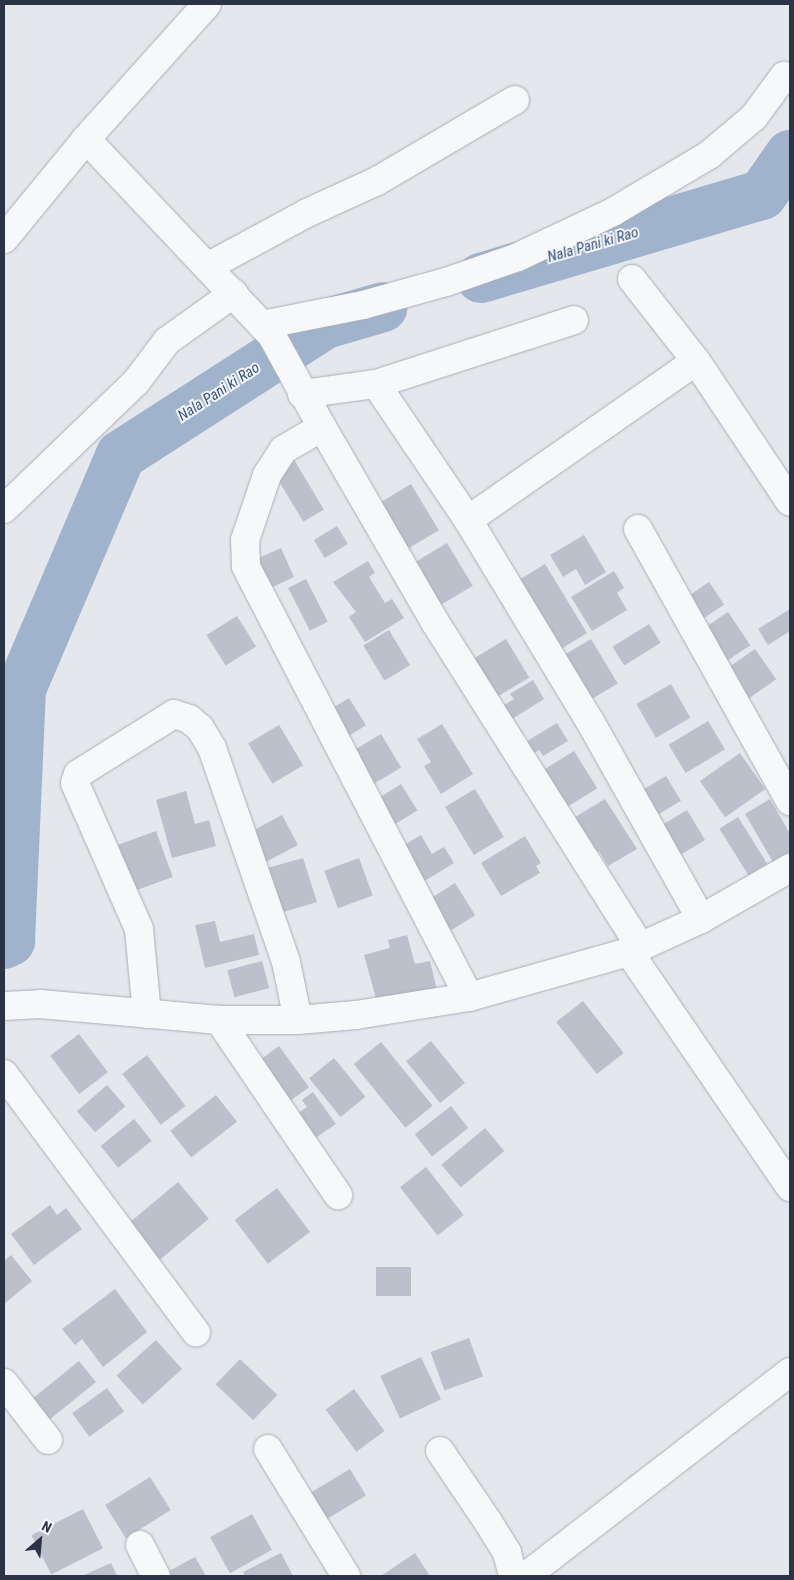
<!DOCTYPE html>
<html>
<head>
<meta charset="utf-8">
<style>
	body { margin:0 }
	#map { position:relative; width:794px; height:1580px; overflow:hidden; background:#e4e7ec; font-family:"Roboto Condensed",sans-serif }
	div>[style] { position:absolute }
	.river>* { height:50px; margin:-25px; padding:0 25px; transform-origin:25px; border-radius:25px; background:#9fb4cc }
	.building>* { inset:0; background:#bbc0ca; transform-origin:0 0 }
	.roads { filter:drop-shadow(0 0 1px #a9aeb7) drop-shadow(0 0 1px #a9aeb7) }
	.minor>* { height:28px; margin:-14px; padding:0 14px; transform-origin:14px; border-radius:14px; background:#f7f8fa }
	span { translate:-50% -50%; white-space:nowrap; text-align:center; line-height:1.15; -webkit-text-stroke:4px #f4f6f9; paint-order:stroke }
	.water-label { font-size:15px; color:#34527a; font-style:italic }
	.frame { position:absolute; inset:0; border:5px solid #2b3445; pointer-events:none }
	.north { position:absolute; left:15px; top:1515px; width:50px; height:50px; -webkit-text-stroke:4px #f4f6f9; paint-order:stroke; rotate:27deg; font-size:14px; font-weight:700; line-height:20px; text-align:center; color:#2b3445 }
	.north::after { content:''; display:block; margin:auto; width:18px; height:22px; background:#2b3445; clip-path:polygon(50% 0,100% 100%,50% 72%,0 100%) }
</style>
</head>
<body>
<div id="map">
	<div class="river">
		<div style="left:481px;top:278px;width:293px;rotate:-16.5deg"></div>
		<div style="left:762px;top:195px;width:49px;rotate:-55deg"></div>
		<div style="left:4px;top:944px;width:7px;rotate:-27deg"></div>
		<div style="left:10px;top:941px;width:252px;rotate:-87.5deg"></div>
		<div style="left:21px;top:689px;width:254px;rotate:-66.9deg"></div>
		<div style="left:121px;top:455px;width:242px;rotate:-32.7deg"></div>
		<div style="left:325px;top:324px;width:60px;rotate:-16.3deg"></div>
	</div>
	<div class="building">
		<div style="left:293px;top:458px;width:60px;height:24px;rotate:59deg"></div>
		<div style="left:411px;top:484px;width:54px;height:47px;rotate:59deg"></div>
		<div style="left:337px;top:526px;width:21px;height:27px;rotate:59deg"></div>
		<div style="clip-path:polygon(584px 535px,606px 572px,585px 585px,576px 569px,563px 577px,550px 555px)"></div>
		<div style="left:447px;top:543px;width:50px;height:50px;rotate:59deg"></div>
		<div style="clip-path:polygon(281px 548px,294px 577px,262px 592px,238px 567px)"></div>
		<div style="clip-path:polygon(368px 561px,375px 573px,369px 577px,385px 603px,392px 599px,404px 618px,365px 642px,349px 617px,356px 612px,333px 582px)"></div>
		<div style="clip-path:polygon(545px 564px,587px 633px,540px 662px,517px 600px,504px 608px,496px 594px)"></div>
		<div style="clip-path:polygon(614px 571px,624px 588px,617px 593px,627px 610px,592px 631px,571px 597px)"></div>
		<div style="left:306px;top:579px;width:48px;height:20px;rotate:63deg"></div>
		<div style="left:709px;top:582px;width:27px;height:37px;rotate:56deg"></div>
		<div style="clip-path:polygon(790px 609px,790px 631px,768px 645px,758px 629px)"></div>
		<div style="left:728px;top:612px;width:40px;height:37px;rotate:56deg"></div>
		<div style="left:237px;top:616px;width:36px;height:36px;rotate:58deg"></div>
		<div style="left:649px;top:624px;width:22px;height:43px;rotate:58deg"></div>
		<div style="left:389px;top:630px;width:41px;height:30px;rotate:59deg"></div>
		<div style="left:506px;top:639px;width:45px;height:42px;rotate:59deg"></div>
		<div style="left:591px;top:639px;width:52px;height:36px;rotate:59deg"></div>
		<div style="left:755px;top:649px;width:37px;height:40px;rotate:55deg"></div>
		<div style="clip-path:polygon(533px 680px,544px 699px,507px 722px,498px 709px,514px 699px,510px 694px)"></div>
		<div style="left:671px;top:684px;width:39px;height:40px;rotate:60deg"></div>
		<div style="left:349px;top:698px;width:32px;height:39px;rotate:58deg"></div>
		<div style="left:708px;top:721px;width:33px;height:46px;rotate:59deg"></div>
		<div style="clip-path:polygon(557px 723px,568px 741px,543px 756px,539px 750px,527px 758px,519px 746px)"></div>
		<div style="clip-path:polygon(442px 724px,473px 774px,441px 794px,424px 766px,431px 762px,417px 739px)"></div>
		<div style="left:279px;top:725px;width:47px;height:36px;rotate:59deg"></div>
		<div style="left:381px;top:734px;width:39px;height:50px;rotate:59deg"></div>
		<div style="left:574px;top:751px;width:44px;height:42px;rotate:58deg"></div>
		<div style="left:740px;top:753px;width:44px;height:49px;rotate:55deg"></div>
		<div style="left:666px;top:776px;width:29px;height:40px;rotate:59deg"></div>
		<div style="left:401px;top:784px;width:31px;height:41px;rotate:58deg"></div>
		<div style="left:475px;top:789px;width:56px;height:35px;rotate:59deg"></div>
		<div style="clip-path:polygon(186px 791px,195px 824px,209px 820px,216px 846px,172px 858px,156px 800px)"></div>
		<div style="clip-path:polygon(605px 799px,637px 849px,608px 866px,599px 851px,583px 861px,562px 825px)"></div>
		<div style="clip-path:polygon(770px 799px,790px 834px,790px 852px,773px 862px,745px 814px)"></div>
		<div style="left:687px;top:810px;width:35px;height:43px;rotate:59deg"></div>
		<div style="left:282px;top:815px;width:34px;height:46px;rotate:62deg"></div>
		<div style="left:738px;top:817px;width:55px;height:22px;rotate:58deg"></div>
		<div style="left:156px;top:831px;width:49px;height:52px;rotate:70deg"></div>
		<div style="clip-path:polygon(421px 835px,432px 854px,444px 847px,454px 863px,415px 887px,394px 851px)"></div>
		<div style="clip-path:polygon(525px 836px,541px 863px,536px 866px,540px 873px,501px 896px,481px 863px)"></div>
		<div style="clip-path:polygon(303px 858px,317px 902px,263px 918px,264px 869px)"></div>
		<div style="left:359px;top:858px;width:40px;height:37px;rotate:70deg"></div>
		<div style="left:455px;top:883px;width:38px;height:39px;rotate:58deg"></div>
		<div style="clip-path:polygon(215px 921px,220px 942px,254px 934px,259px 955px,205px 968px,195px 925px)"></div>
		<div style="clip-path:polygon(407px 935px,415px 964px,430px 961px,437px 990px,378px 1006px,364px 955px,390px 948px,388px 940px)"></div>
		<div style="left:262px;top:961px;width:28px;height:36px;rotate:75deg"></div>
		<div style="left:583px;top:1001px;width:66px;height:34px;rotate:52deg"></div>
		<div style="left:79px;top:1034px;width:48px;height:36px;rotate:53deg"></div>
		<div style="left:431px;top:1041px;width:54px;height:32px;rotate:51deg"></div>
		<div style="left:381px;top:1042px;width:82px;height:35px;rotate:51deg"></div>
		<div style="left:279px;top:1046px;width:51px;height:37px;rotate:54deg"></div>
		<div style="left:147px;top:1055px;width:64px;height:31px;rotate:53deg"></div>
		<div style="left:334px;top:1058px;width:50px;height:32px;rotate:51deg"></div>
		<div style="left:107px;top:1085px;width:28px;height:40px;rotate:49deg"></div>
		<div style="clip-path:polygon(313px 1092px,336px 1124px,308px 1143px,291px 1118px,307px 1107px,302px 1100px)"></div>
		<div style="left:216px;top:1095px;width:34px;height:58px;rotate:52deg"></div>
		<div style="left:451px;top:1106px;width:28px;height:46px;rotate:52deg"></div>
		<div style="left:134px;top:1119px;width:28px;height:43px;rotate:51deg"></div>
		<div style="left:485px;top:1128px;width:30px;height:57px;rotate:50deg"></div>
		<div style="left:426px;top:1167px;width:61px;height:33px;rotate:52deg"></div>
		<div style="left:178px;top:1182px;width:48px;height:69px;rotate:50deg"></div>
		<div style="left:277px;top:1188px;width:55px;height:53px;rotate:53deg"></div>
		<div style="clip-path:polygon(50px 1205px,57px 1215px,66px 1208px,82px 1229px,34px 1265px,11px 1234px)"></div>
		<div style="clip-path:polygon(11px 1255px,32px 1281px,4px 1304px,4px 1261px)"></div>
		<div style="left:376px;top:1267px;width:35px;height:29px"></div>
		<div style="clip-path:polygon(115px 1289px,147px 1332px,103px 1367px,82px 1339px,75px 1345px,62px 1329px)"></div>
		<div style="left:469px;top:1338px;width:41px;height:41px;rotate:70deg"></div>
		<div style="left:156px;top:1340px;width:39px;height:53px;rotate:48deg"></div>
		<div style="left:421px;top:1357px;width:47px;height:45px;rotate:65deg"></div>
		<div style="left:240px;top:1359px;width:52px;height:35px;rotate:44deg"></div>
		<div style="left:79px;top:1361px;width:27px;height:60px;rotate:51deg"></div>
		<div style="left:107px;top:1388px;width:29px;height:43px;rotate:54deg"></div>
		<div style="left:354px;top:1389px;width:52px;height:35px;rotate:54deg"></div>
		<div style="left:350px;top:1469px;width:31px;height:47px;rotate:59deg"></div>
		<div style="left:150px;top:1477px;width:39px;height:53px;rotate:58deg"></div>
		<div style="left:83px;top:1509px;width:44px;height:58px;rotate:63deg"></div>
		<div style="left:252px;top:1514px;width:41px;height:48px;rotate:61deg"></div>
		<div style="clip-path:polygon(281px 1553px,293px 1576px,245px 1576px,243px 1572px)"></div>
		<div style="clip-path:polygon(415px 1553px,430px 1576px,381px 1576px)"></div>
		<div style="clip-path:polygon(195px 1557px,206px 1576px,160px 1576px)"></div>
		<div style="clip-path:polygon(111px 1563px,117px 1576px,82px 1576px)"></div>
	</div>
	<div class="roads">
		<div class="minor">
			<div style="left:86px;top:139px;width:271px;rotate:46.6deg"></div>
			<div style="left:272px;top:336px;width:104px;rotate:61.2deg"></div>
			<div style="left:4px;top:239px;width:129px;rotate:-50.6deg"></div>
			<div style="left:86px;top:139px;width:181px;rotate:-48.1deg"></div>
			<div style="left:209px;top:266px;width:111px;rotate:-28.4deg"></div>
			<div style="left:307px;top:213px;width:77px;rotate:-24.6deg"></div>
			<div style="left:377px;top:181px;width:160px;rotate:-30.4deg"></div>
			<div style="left:262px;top:325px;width:103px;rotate:-11.2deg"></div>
			<div style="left:363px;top:305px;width:86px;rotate:-15.5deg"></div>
			<div style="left:446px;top:282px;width:76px;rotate:-19.1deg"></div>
			<div style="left:518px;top:257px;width:105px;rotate:-25.3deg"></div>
			<div style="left:613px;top:212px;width:112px;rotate:-30.7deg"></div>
			<div style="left:709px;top:155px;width:59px;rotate:-40.2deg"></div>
			<div style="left:754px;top:117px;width:51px;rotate:-53.8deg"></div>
			<div style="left:696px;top:361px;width:169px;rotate:56.3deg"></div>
			<div style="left:376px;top:384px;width:164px;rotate:55.9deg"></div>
			<div style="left:468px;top:520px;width:237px;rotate:58.8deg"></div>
			<div style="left:591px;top:723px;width:225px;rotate:60.7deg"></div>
			<div style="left:302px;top:394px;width:75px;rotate:-7.7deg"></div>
			<div style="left:376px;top:384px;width:208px;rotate:-17.9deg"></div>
			<div style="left:4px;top:509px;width:183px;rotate:-43.9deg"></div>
			<div style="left:136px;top:382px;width:51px;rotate:-52.9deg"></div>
			<div style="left:167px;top:341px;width:82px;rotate:-35.6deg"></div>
			<div style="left:468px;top:520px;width:278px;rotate:-34.9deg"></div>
			<div style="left:696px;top:361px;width:104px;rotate:-128deg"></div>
			<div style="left:638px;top:529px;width:312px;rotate:60.8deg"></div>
			<div style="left:629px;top:952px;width:285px;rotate:55.6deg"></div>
			<div style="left:469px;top:997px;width:485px;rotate:-117.4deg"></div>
			<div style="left:246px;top:566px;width:26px;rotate:-92deg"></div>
			<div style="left:245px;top:540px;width:69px;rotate:-71.3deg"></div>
			<div style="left:267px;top:475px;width:30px;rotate:-57deg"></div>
			<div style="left:283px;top:450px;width:45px;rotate:-30.5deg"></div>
			<div style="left:322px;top:427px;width:225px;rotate:59.9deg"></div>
			<div style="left:435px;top:622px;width:383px;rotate:57.7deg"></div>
			<div style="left:4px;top:1006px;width:36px;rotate:-3deg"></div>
			<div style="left:40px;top:1004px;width:180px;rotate:5.1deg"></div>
			<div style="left:219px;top:1020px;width:79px"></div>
			<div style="left:298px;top:1020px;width:58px;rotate:-4.9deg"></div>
			<div style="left:356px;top:1015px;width:114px;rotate:-9.1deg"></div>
			<div style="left:469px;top:997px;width:166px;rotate:-15.7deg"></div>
			<div style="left:629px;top:952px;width:79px;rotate:-24.6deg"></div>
			<div style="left:701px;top:919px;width:103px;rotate:-29.8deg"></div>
			<div style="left:147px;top:1014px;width:85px;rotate:-95.4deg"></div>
			<div style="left:139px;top:929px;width:159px;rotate:-113.7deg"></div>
			<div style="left:75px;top:783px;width:9px;rotate:-72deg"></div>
			<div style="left:78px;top:774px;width:113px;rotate:-32deg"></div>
			<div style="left:174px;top:714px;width:16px;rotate:18deg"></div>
			<div style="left:189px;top:719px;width:14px;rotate:39deg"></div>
			<div style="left:200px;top:728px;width:23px;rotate:59deg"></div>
			<div style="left:212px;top:748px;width:226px;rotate:70.9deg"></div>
			<div style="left:286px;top:962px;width:59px;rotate:78.3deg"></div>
			<div style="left:219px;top:1020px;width:212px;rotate:55.8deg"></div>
			<div style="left:4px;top:1074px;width:322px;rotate:53.4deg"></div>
			<div style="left:4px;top:1383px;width:72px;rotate:52.3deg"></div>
			<div style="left:268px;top:1449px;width:149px;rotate:58.4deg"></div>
			<div style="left:440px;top:1451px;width:86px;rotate:55.9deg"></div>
			<div style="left:488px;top:1522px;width:36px;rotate:58deg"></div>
			<div style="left:507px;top:1553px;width:24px;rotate:75deg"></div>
			<div style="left:140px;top:1545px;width:35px;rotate:63deg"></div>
			<div style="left:526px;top:1576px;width:334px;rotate:-37.7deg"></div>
		</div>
	</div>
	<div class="water-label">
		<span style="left:593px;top:245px;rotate:-16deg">Nala Pani ki Rao</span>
		<span style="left:219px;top:392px;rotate:-33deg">Nala Pani ki Rao</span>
	</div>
	<div class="frame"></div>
	<div class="north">N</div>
</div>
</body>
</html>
